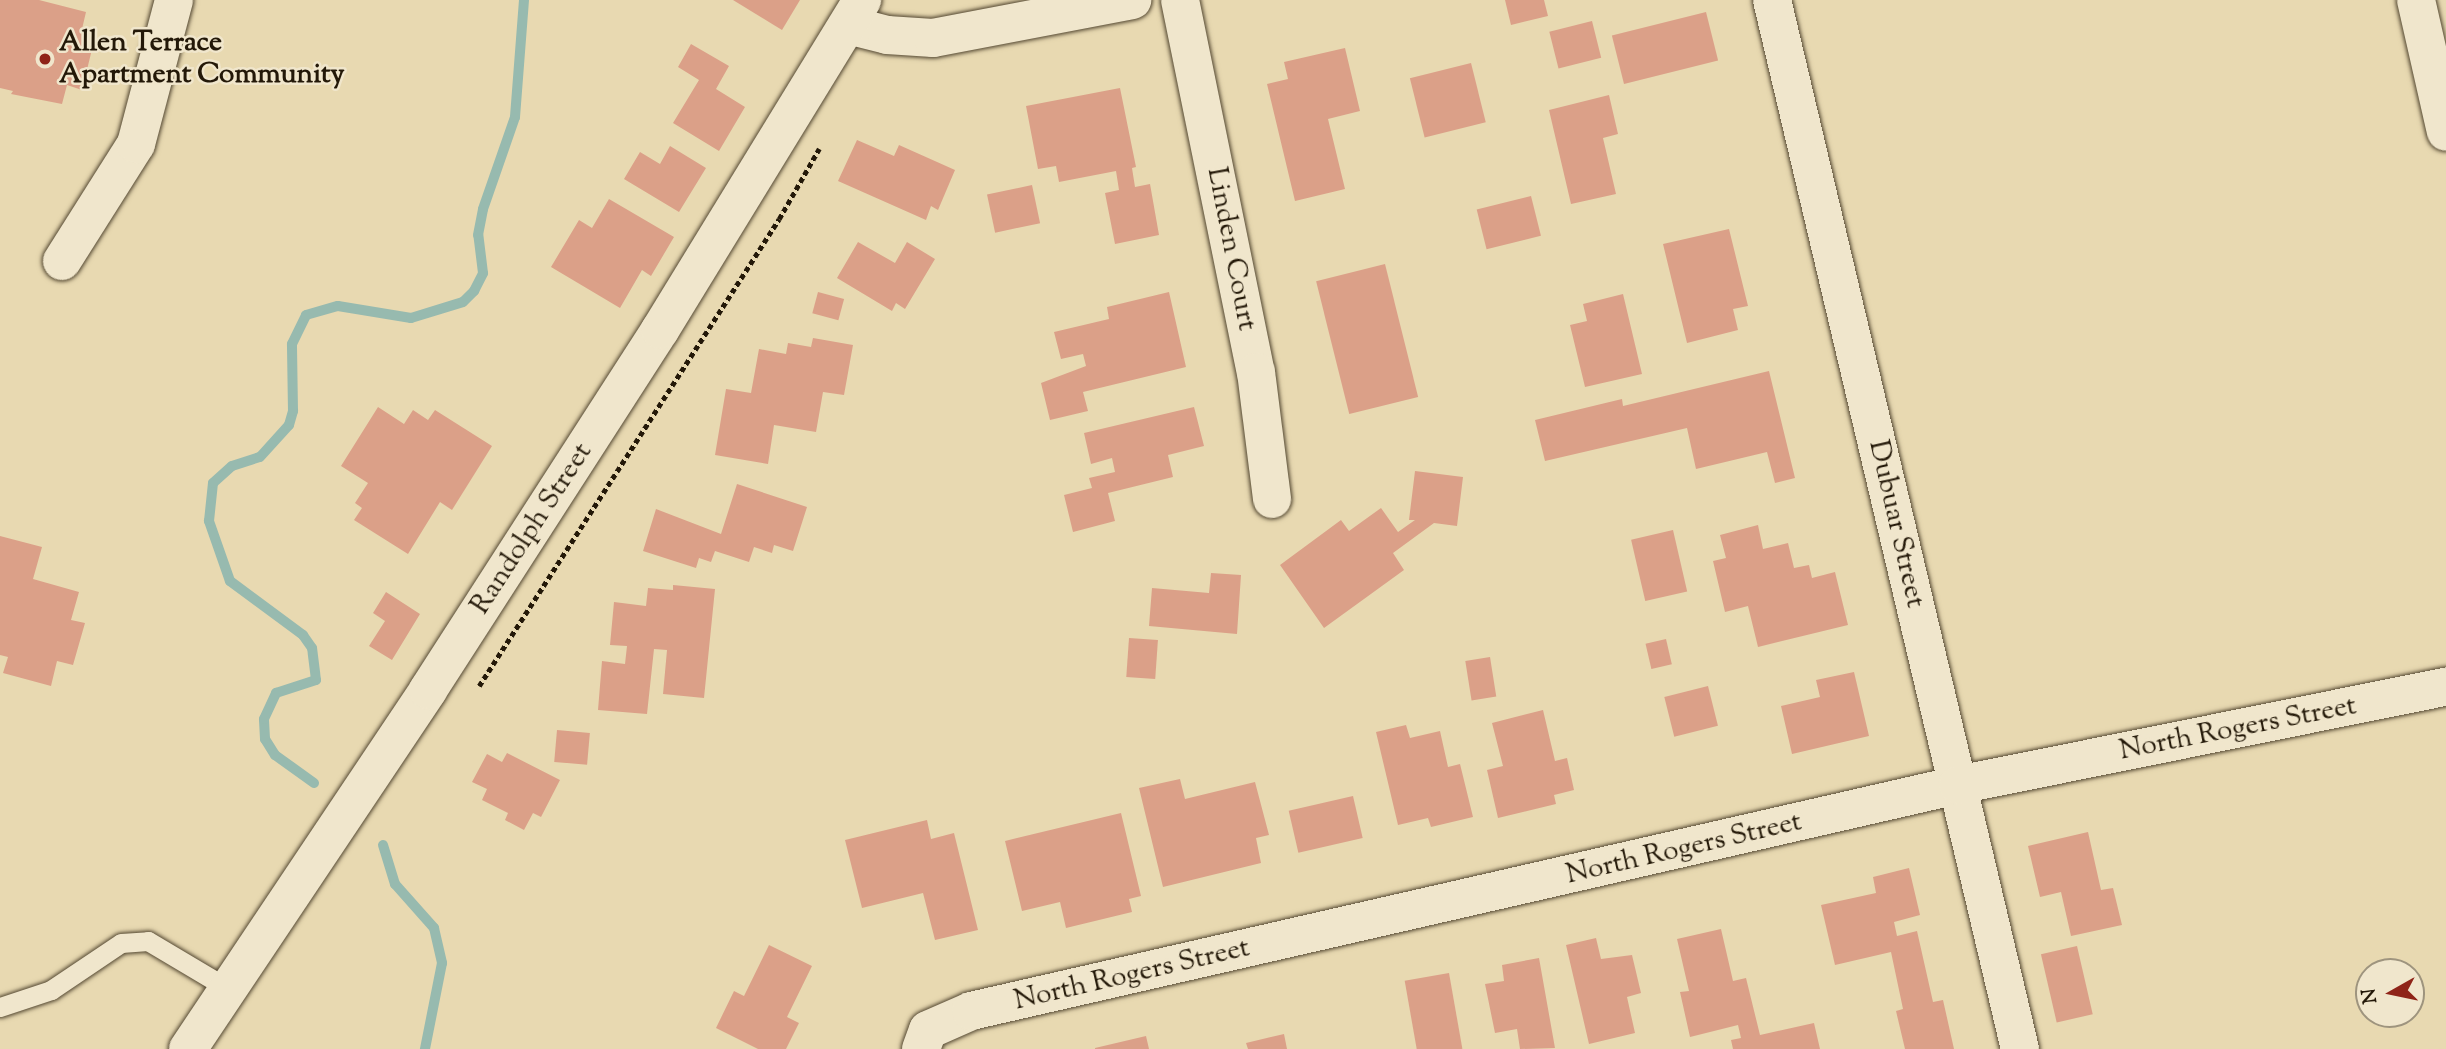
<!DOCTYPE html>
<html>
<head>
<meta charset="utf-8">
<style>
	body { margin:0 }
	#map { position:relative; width:2446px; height:1049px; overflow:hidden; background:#e8d9b1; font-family:"Sorts Mill Goudy",serif }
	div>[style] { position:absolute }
	.stream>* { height:10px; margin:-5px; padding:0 5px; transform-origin:5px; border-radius:5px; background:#97baaf }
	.building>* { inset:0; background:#dba088; transform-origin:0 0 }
	.path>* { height:4.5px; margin-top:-2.25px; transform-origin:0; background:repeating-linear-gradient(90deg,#231808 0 5px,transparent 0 8.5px) }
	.roads { filter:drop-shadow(0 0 2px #544832) drop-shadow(0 0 2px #544832) }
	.service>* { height:19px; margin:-9.5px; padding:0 9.5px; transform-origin:9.5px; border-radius:9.5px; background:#f0e6cc }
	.minor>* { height:38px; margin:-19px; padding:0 19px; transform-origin:19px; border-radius:19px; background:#f0e6cc }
	.dots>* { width:19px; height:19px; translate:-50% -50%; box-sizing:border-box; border:4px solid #f0e6cc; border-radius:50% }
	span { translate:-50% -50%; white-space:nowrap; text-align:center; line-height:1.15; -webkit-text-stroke:5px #f0e6cc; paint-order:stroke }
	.poi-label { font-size:28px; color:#231808; font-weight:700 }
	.left { translate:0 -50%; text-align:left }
	.street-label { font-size:28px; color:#231808 }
	.north { position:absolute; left:2355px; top:958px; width:70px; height:70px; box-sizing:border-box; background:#f0e6cc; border:2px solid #9e947e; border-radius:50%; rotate:261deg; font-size:19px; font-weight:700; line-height:28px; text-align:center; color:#231808 }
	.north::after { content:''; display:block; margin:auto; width:24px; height:32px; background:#8f2418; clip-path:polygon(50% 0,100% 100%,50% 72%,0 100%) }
</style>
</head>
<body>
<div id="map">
	<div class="stream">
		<div style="left:314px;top:783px;width:48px;rotate:-144.3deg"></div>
		<div style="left:275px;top:755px;width:19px;rotate:-122deg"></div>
		<div style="left:265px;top:739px;width:20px;rotate:-93deg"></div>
		<div style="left:264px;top:719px;width:29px;rotate:-65deg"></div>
		<div style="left:276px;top:693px;width:42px;rotate:-18deg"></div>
		<div style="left:316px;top:680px;width:32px;rotate:-97deg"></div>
		<div style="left:312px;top:648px;width:16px;rotate:-125deg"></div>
		<div style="left:303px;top:635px;width:91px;rotate:-143.5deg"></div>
		<div style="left:230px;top:581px;width:64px;rotate:-109.3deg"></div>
		<div style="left:209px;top:521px;width:38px;rotate:-84deg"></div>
		<div style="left:213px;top:483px;width:25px;rotate:-42deg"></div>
		<div style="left:232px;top:466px;width:29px;rotate:-18deg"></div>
		<div style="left:260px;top:457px;width:43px;rotate:-47.8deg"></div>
		<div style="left:289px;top:425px;width:15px;rotate:-74deg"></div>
		<div style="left:293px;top:411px;width:67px;rotate:-90.9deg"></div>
		<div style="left:292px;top:344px;width:32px;rotate:-64deg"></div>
		<div style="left:306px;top:315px;width:33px;rotate:-16deg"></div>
		<div style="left:338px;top:306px;width:74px;rotate:9.3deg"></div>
		<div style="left:411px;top:318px;width:54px;rotate:-17.1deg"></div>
		<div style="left:463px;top:302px;width:16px;rotate:-45deg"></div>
		<div style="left:474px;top:291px;width:20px;rotate:-63deg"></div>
		<div style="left:483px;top:273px;width:38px;rotate:-97deg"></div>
		<div style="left:478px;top:235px;width:26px;rotate:-79deg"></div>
		<div style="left:483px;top:209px;width:97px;rotate:-70.8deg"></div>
		<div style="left:515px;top:117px;width:117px;rotate:-85.6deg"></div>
		<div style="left:383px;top:845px;width:41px;rotate:72.9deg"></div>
		<div style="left:395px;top:884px;width:59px;rotate:48.4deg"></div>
		<div style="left:434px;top:928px;width:36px;rotate:77deg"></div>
		<div style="left:442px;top:963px;width:88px;rotate:101.2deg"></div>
	</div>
	<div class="building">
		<div style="clip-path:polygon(0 0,39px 0,86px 12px,82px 29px,96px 33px,82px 90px,67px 85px,62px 104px,11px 94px,13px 91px,0 88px)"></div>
		<div style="clip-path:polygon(733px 0,800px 0,782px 30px)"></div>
		<div style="clip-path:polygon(1505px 0,1544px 0,1548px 16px,1511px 25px)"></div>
		<div style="left:1706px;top:12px;width:50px;height:97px;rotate:76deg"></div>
		<div style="left:1592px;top:21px;width:38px;height:44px;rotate:76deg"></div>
		<div style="clip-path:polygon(691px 44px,729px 66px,716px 89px,745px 107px,719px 151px,673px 123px,699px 80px,678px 67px)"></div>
		<div style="clip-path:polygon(1345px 48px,1360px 111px,1328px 119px,1345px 189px,1295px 201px,1267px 84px,1288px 79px,1284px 62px)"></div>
		<div style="left:1471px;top:63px;width:61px;height:63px;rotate:76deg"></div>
		<div style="clip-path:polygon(1120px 88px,1136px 167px,1132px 168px,1135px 187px,1150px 184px,1159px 235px,1115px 244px,1105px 193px,1119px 190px,1116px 171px,1059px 182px,1056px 166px,1038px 169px,1026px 106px)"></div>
		<div style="clip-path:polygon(1609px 95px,1618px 134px,1603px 138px,1616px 194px,1571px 204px,1549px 110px)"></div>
		<div style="clip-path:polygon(857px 140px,894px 156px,899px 145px,955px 170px,938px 210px,931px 206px,926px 220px,838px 181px)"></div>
		<div style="clip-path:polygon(670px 146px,706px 168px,679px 212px,624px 179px,640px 152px,660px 164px)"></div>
		<div style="left:1032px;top:185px;width:39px;height:46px;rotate:78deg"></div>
		<div style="left:1531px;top:196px;width:41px;height:56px;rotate:76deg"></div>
		<div style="clip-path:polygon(609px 199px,674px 237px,651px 276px,642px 270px,620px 308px,551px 267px,579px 220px,592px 228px)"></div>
		<div style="clip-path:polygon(1729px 229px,1748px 306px,1733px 309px,1738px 330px,1687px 343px,1663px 244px)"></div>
		<div style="clip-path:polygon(858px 242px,895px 263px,907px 242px,935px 259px,905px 309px,896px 303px,892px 311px,837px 278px)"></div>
		<div style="left:1385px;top:264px;width:137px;height:71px;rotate:76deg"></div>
		<div style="left:818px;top:292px;width:27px;height:22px;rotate:15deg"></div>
		<div style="clip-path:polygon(1169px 292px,1186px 367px,1083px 392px,1088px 411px,1050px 420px,1041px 383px,1086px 366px,1083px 354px,1061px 359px,1054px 332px,1109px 319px,1107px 307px)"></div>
		<div style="clip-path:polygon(1623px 294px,1642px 374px,1585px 387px,1570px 325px,1587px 321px,1583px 304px)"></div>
		<div style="clip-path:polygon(813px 338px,853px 345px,844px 395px,823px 392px,816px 432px,774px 425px,768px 464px,715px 455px,726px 389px,751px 393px,759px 349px,786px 354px,788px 343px,811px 347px)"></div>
		<div style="clip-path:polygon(1769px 371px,1795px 478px,1775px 483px,1767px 452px,1696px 469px,1687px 428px,1545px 461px,1535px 420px,1622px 399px,1623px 406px)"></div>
		<div style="clip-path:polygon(378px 407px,404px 424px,413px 410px,428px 420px,435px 410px,492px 446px,452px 510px,440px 502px,408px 554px,354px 520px,362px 508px,355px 503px,368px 483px,341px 466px)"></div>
		<div style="clip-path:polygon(1194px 407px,1204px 446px,1168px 455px,1173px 477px,1108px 493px,1115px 521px,1073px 532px,1064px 495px,1092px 488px,1089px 478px,1115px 472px,1112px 458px,1091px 464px,1084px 433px)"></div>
		<div style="clip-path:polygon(1415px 471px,1463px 477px,1457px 526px,1434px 523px,1393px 553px,1404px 570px,1324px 628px,1280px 565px,1341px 520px,1349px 531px,1381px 508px,1398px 532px,1415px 520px,1409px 520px)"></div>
		<div style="clip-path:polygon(737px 484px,807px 507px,793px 551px,774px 545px,772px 553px,754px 547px,749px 562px,715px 551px,711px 562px,699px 558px,696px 568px,643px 551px,656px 509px,721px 534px)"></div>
		<div style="clip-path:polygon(1758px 525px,1763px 549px,1788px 543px,1794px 568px,1809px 565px,1812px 578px,1835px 572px,1848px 625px,1758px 647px,1748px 606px,1725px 612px,1713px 561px,1726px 558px,1720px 535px)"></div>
		<div style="left:1673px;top:530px;width:63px;height:43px;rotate:77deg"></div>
		<div style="clip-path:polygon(0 536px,42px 547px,33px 579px,79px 592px,71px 620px,85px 623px,73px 665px,57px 661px,51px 686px,3px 673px,8px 657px,0 655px)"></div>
		<div style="clip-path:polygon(1211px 573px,1241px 575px,1237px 634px,1149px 626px,1152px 588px,1209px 593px)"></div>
		<div style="clip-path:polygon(673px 585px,715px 589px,704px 698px,663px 694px,667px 650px,654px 649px,647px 714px,598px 710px,602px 661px,625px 664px,627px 646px,610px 645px,614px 602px,646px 606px,648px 588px,673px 590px)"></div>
		<div style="clip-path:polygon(386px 592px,420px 614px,392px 660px,369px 646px,385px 621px,373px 613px)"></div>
		<div style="left:1129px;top:638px;width:29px;height:39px;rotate:4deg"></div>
		<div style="left:1666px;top:639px;width:26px;height:21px;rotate:77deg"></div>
		<div style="left:1490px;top:657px;width:40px;height:25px;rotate:81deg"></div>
		<div style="clip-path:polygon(1854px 672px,1869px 736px,1792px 754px,1781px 706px,1820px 697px,1816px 680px)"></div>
		<div style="left:1708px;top:686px;width:41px;height:45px;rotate:76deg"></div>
		<div style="clip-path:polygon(1543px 710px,1555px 761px,1567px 758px,1574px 790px,1554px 795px,1556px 804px,1498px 818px,1487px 770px,1503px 766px,1492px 723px)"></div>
		<div style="clip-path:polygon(1406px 725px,1410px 738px,1440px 731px,1448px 767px,1460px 764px,1473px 817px,1431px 827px,1428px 818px,1398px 825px,1376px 732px)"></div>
		<div style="left:557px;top:730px;width:33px;height:32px;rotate:5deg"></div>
		<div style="clip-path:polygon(507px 753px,560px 780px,541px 817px,533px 813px,524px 830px,505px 820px,508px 813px,482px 800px,487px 789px,472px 782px,487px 754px,502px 762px)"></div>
		<div style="clip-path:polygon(1180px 779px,1185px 799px,1255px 782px,1269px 835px,1256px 838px,1261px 863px,1163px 887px,1139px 788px)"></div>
		<div style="left:1353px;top:796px;width:43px;height:66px;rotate:77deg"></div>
		<div style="clip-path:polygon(1121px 813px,1141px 896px,1129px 899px,1132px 912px,1066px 928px,1060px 902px,1022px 911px,1005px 841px)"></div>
		<div style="clip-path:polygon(927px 820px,931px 839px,954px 833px,978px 930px,935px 940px,923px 893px,862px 908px,845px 840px)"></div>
		<div style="clip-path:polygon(2088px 832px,2101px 890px,2113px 888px,2122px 925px,2071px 936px,2061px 892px,2040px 897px,2028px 846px)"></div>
		<div style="clip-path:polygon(1909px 868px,1920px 915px,1894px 922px,1897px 936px,1917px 931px,1933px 1002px,1943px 1000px,1954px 1049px,1905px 1049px,1896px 1011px,1903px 1009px,1891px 952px,1835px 965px,1821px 905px,1876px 893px,1873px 877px)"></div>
		<div style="clip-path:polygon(1721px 929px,1733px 981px,1746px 978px,1760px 1035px,1814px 1023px,1820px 1049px,1733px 1049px,1731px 1040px,1741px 1038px,1738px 1025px,1690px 1037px,1680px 992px,1689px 991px,1677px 939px)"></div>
		<div style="clip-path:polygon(1596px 938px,1601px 959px,1632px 955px,1641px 993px,1627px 997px,1635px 1033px,1589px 1044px,1566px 945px)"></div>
		<div style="clip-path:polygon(769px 945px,812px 966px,787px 1017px,799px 1023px,786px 1049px,758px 1049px,716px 1028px,734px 991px,744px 996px)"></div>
		<div style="left:2077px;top:946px;width:70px;height:37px;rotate:77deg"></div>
		<div style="clip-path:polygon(1539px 958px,1555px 1048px,1520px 1049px,1517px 1029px,1495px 1033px,1485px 984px,1504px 981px,1502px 965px)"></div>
		<div style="left:1449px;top:973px;width:77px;height:45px;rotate:80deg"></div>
		<div style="clip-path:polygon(1284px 1034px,1287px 1049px,1248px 1049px,1246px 1043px)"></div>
		<div style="clip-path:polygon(1146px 1036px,1149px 1049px,1095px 1049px,1095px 1048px)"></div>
	</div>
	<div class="path">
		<div style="left:479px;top:686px;width:555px;rotate:-57.28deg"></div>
		<div style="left:779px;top:219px;width:81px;rotate:-60.3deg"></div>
	</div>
	<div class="roads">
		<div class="service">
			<div style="left:0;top:1007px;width:54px;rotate:-18.4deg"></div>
			<div style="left:51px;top:990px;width:84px;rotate:-33.9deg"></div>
			<div style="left:121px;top:943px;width:27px;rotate:-4deg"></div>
			<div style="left:148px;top:941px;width:92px;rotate:30.7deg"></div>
		</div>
		<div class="minor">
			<div style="left:1180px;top:0;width:380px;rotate:78.5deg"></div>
			<div style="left:1256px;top:372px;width:128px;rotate:82.8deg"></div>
			<div style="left:1772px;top:0;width:1078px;rotate:76.7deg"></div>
			<div style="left:2416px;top:0;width:135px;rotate:77.2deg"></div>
			<div style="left:848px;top:25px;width:40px;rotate:14.4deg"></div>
			<div style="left:887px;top:35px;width:46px;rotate:3.7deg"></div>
			<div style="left:933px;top:38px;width:203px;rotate:-10.8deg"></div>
			<div style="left:62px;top:261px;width:138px;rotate:-57.7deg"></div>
			<div style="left:136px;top:144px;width:149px;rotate:-75.2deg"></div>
			<div style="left:188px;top:1049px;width:432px;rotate:-56.2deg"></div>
			<div style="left:428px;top:690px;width:428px;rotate:-57.2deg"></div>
			<div style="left:660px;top:330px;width:387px;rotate:-58.5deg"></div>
			<div style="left:921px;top:1049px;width:20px;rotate:-70deg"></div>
			<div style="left:928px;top:1030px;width:47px;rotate:-23.8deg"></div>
			<div style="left:971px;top:1011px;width:1013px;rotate:-12.9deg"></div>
			<div style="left:1958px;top:785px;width:498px;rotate:-11.4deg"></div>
		</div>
	</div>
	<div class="dots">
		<div style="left:45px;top:59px;background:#8f2418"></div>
	</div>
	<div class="poi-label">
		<span class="left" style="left:59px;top:59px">Allen Terrace<br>Apartment Community</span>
	</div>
	<div class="street-label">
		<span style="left:1231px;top:249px;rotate:79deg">Linden Court</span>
		<span style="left:1896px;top:524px;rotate:77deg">Dubuar Street</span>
		<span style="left:532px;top:529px;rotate:-57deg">Randolph Street</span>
		<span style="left:2238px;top:729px;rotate:-11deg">North Rogers Street</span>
		<span style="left:1684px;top:849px;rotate:-13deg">North Rogers Street</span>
		<span style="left:1132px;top:975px;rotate:-13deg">North Rogers Street</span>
	</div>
	<div class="north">N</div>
</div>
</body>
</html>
